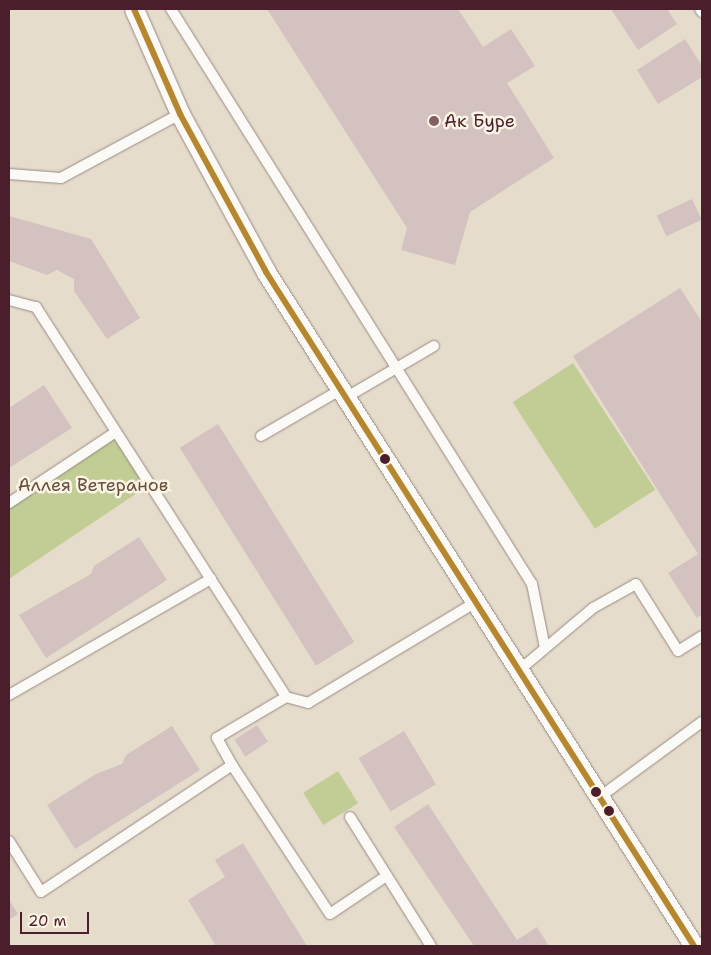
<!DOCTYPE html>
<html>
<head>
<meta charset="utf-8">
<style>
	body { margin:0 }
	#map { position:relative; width:711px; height:955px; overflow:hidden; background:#e6dccc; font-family:"Shantell Sans",sans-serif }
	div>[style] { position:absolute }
	.green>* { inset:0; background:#c1cd94; transform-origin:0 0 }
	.building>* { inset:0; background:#d3c2c0; transform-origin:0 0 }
	.roads { filter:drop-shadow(0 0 1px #978b85) drop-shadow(0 0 1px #978b85) }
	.lane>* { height:10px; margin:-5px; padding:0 5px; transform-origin:5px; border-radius:5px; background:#fbfaf7 }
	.street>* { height:19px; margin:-9.5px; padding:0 9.5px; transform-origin:9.5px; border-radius:9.5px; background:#fbfaf7 }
	.bus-1>* { height:6px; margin:-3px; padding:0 3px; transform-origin:3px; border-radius:3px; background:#b78730 }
	.dots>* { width:14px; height:14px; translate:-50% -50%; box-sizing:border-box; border:2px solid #fcf5e5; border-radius:50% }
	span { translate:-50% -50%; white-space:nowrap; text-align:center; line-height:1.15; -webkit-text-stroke:5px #fcf5e5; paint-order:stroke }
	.poi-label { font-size:18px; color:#4a1f2b }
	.left { translate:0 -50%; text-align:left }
	.park-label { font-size:18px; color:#654f3d }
	.frame { position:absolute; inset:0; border:10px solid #4a1f2b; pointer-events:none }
	.scale { position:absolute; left:20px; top:912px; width:69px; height:22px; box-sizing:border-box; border:2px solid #4a1f2b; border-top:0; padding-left:6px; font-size:15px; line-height:18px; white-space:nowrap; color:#4a1f2b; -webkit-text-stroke:4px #fcf5e5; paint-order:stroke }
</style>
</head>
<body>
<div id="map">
	<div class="green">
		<div style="left:573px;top:363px;width:151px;height:72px;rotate:57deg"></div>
		<div style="clip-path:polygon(114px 432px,149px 485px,9px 579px,9px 503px)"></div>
		<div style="left:338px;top:771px;width:38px;height:41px;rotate:58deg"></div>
	</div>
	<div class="building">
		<div style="clip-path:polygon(267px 9px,458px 9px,483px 47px,511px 29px,535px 66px,507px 83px,554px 158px,470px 212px,455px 265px,401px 250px,407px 228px)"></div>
		<div style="clip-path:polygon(611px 9px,667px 9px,677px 24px,638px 50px)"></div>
		<div style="clip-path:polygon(685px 39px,702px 66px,702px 77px,658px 104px,637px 70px)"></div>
		<div style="left:692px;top:199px;width:23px;height:39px;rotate:65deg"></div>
		<div style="clip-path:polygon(9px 216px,91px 239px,140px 318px,107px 339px,74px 291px,74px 279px,57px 270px,47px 275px,9px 261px)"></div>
		<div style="clip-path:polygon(680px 288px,702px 322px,702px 614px,697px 618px,668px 573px,698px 554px,573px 356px)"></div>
		<div style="clip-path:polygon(44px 385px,72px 428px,9px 468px,9px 408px)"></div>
		<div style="left:218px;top:424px;width:257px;height:45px;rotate:58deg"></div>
		<div style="clip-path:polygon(139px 537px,167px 580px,46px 658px,19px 615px,91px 574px,94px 566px)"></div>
		<div style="left:257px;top:725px;width:20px;height:27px;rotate:57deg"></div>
		<div style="clip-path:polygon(172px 726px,200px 770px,75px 849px,47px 805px,96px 774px,122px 764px,126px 755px)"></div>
		<div style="left:404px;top:731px;width:62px;height:53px;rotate:59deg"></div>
		<div style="clip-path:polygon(428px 804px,517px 940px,537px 927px,549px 946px,474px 946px,394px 827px)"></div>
		<div style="clip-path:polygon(243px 843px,307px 946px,216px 946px,188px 900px,225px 877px,215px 860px)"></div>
		<div style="clip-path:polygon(9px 900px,18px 914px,9px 920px)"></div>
	</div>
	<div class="roads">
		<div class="lane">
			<div style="left:171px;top:9px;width:679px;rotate:57.88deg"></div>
			<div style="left:532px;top:584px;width:65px;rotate:78.5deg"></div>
			<div style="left:700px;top:9px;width:4px;rotate:56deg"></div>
			<div style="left:9px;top:174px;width:52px;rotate:4.4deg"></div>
			<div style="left:61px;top:178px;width:135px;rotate:-28.3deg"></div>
			<div style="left:9px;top:300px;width:28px;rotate:15deg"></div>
			<div style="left:36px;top:307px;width:463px;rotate:57.3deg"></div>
			<div style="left:286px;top:697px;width:23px;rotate:15deg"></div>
			<div style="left:308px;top:703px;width:192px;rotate:-31deg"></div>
			<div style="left:345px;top:398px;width:103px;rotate:-30.3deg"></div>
			<div style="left:261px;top:436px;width:91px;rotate:-30.2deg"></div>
			<div style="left:9px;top:503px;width:128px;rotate:-33.6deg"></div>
			<div style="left:517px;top:672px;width:99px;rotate:-40.1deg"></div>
			<div style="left:593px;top:608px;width:49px;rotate:-29.2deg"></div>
			<div style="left:636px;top:584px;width:79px;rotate:57.9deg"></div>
			<div style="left:678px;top:651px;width:28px;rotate:-32deg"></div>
			<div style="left:9px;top:695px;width:233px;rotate:-29.9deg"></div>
			<div style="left:232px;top:765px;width:178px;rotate:56.7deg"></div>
			<div style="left:330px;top:914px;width:66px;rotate:-33.9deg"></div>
			<div style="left:597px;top:799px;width:130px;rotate:-36.3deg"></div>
			<div style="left:350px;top:817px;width:152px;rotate:57.9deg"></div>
			<div style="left:9px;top:841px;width:60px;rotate:57.9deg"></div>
			<div style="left:41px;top:892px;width:229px;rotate:-33.6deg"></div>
			<div style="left:232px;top:765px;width:31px;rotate:-119deg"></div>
			<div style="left:217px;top:738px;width:80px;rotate:-30.7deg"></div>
		</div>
		<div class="street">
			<div style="left:134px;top:9px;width:115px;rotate:66.3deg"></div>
			<div style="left:180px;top:114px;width:180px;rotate:61.4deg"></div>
			<div style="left:266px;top:272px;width:798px;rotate:57.58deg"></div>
		</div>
	</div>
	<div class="bus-1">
		<div style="left:134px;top:9px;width:115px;rotate:66.3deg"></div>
		<div style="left:180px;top:114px;width:180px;rotate:61.4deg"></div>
		<div style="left:266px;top:272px;width:798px;rotate:57.58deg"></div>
	</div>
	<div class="dots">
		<div style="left:434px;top:121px;background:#816163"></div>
		<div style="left:385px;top:459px;background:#4a1f2b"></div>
		<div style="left:596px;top:792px;background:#4a1f2b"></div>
		<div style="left:609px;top:811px;background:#4a1f2b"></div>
	</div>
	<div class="poi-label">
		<span class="left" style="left:444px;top:121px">Ак Буре</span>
	</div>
	<div class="park-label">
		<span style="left:93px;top:485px">Аллея Ветеранов</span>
	</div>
	<div class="frame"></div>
	<div class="scale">20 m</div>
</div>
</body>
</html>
